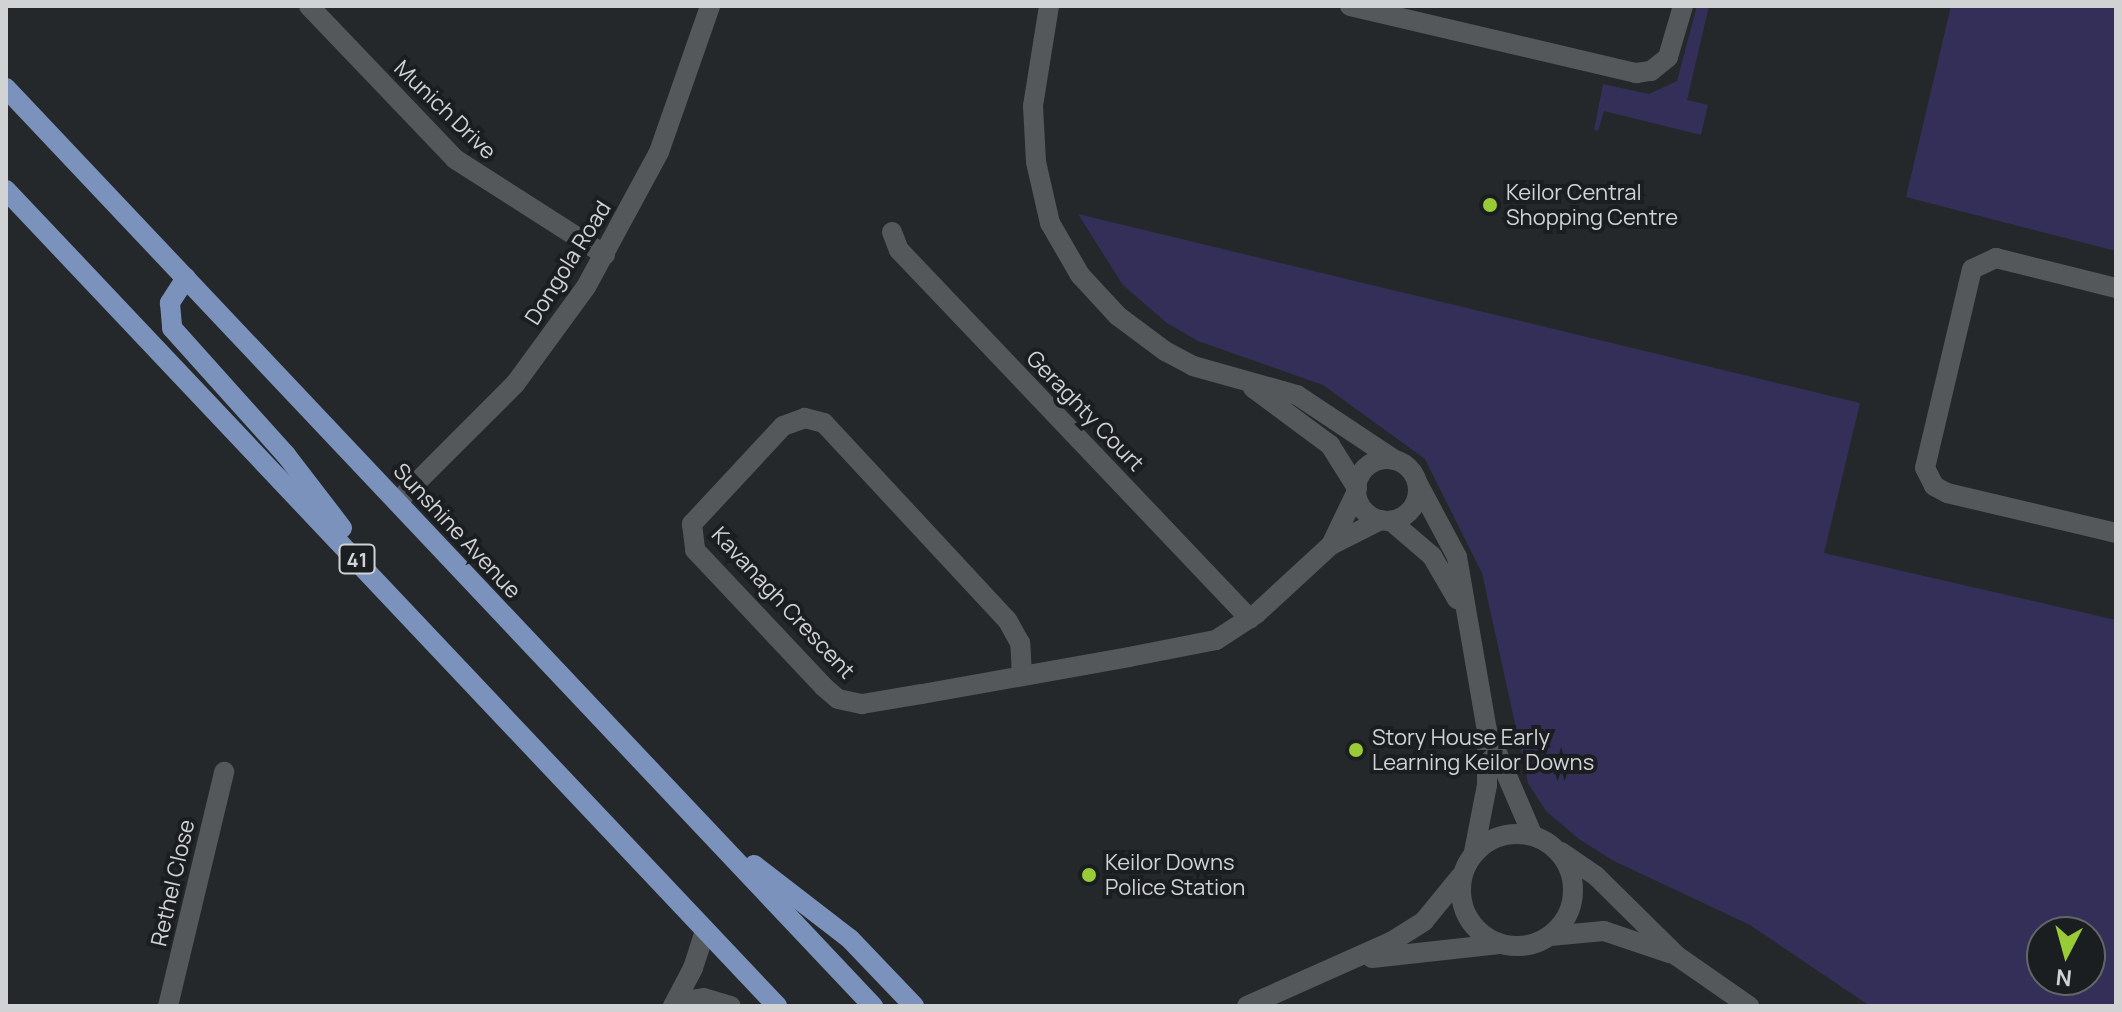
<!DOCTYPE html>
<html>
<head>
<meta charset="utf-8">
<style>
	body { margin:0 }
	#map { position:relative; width:2122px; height:1012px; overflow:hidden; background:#25282a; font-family:Manrope,sans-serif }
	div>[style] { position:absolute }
	.green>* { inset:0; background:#342f59 }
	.street>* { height:20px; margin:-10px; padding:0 10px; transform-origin:10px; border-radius:10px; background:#55585b }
	.street>.ring { margin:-10px; padding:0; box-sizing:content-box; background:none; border:20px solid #55585b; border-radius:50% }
	.secondary>* { height:20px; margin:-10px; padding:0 10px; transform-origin:10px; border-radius:10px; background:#55585b }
	.secondary>.ring { margin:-10px; padding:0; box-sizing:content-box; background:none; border:20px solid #55585b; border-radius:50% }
	.primary>* { height:20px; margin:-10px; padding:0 10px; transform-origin:10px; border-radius:10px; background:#7b92bd }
	.dots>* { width:22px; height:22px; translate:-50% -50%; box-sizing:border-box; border:4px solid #1b1e20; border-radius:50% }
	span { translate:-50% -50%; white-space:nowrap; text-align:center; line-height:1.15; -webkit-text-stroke:8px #1b1e20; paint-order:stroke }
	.shield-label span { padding:2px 6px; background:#1b1e20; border:2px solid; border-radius:6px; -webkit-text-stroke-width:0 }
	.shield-label { font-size:20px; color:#d0d2d4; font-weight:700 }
	.street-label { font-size:22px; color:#d0d2d4 }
	.poi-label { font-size:22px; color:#d0d2d4 }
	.left { translate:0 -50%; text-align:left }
	.frame { position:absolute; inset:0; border:8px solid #d0d2d4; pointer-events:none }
	.north { position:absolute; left:2026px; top:916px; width:80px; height:80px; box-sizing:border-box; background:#1b1e20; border:2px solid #636668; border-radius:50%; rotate:186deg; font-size:22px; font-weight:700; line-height:32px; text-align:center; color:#d0d2d4 }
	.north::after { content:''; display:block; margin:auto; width:28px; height:36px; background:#99cb36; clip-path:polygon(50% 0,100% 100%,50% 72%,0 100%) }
</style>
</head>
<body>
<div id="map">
	<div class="green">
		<div style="clip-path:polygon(1697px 6px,1709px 6px,1687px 100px,1708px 105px,1701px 135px,1604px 111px,1598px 131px,1594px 130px,1603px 84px,1649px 94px,1677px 81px)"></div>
		<div style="clip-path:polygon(1951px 6px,2116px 6px,2116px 251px,1906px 197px)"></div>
		<div style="clip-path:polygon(evenodd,1078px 214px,1860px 403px,1824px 553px,2116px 620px,2116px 1006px,1870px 1006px,1750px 925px,1612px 860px,1579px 839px,1546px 811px,1528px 783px,1482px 573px,1425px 459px,1323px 385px,1198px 341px,1167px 323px,1123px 285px,1078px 214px,2042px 932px,2090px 932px,2090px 980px,2042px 980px,2042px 932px)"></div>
	</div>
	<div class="street">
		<div style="left:309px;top:6px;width:211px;rotate:46.3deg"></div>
		<div style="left:455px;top:159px;width:178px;rotate:32.6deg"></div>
		<div style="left:1049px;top:6px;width:101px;rotate:99.1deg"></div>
		<div style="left:1033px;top:106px;width:56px;rotate:86.9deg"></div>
		<div style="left:1036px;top:162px;width:63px;rotate:77.1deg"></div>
		<div style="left:1050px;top:223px;width:60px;rotate:60deg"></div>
		<div style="left:1080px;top:275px;width:56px;rotate:47.2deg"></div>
		<div style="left:1118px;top:316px;width:59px;rotate:36.7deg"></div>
		<div style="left:1165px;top:351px;width:32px;rotate:28deg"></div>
		<div style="left:1193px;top:366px;width:108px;rotate:15.6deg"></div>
		<div style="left:1297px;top:395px;width:118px;rotate:33.6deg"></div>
		<div style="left:1350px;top:6px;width:294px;rotate:13.2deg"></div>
		<div style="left:1636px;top:73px;width:15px;rotate:-8deg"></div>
		<div style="left:1651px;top:71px;width:22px;rotate:-39deg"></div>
		<div style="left:1668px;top:57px;width:53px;rotate:-73.6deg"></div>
		<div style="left:892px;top:232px;width:19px;rotate:69deg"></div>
		<div style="left:899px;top:250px;width:509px;rotate:46.43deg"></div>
		<div style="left:2116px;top:288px;width:124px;rotate:-166deg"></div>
		<div style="left:1996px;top:258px;width:26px;rotate:155deg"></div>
		<div style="left:1972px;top:269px;width:204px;rotate:103.3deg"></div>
		<div style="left:1925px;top:468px;width:20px;rotate:63deg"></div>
		<div style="left:1934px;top:486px;width:15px;rotate:28deg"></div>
		<div style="left:1947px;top:493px;width:174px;rotate:13.3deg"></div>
		<div style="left:1253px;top:388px;width:96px;rotate:36.5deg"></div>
		<div style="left:1330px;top:445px;width:51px;rotate:57.9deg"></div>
		<div class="ring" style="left:1356px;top:459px;width:42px;height:42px"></div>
		<div style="left:1417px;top:482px;width:85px;rotate:61.9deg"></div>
		<div style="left:1457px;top:557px;width:176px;rotate:80.2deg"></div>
		<div style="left:1487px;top:730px;width:55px;rotate:90deg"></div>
		<div style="left:1487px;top:785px;width:68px;rotate:101deg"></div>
		<div style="left:397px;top:502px;width:167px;rotate:-45deg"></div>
		<div style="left:515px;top:384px;width:120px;rotate:-53.8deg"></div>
		<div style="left:586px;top:287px;width:153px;rotate:-61.6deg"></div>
		<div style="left:659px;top:152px;width:155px;rotate:-70.7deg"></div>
		<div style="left:1391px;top:521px;width:54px;rotate:40.5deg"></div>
		<div style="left:1432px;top:556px;width:50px;rotate:59.8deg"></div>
		<div style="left:1331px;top:545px;width:58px;rotate:-64.3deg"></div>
		<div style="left:1022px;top:676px;width:33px;rotate:-93deg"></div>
		<div style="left:1020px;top:643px;width:26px;rotate:-119deg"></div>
		<div style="left:1007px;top:620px;width:269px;rotate:-132.9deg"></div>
		<div style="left:824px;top:423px;width:20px;rotate:-165deg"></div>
		<div style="left:805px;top:418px;width:23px;rotate:160deg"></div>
		<div style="left:783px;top:426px;width:134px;rotate:132.9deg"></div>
		<div style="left:692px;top:524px;width:26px;rotate:83deg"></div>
		<div style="left:695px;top:550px;width:188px;rotate:46.7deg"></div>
		<div style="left:824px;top:687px;width:18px;rotate:41deg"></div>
		<div style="left:838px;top:699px;width:25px;rotate:12deg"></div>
		<div style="left:862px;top:704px;width:61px;rotate:-9.5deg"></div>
		<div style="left:922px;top:694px;width:210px;rotate:-10.1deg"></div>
		<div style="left:1129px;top:657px;width:89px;rotate:-11.1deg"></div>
		<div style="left:1216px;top:640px;width:48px;rotate:-33deg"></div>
		<div style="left:1256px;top:614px;width:102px;rotate:-42.6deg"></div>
		<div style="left:1331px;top:545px;width:56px;rotate:-26.6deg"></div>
		<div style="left:1492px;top:741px;width:103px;rotate:66.7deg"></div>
		<div style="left:677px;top:1002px;width:27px;rotate:-8deg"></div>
		<div style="left:704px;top:998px;width:28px;rotate:17deg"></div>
		<div style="left:168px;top:1006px;width:241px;rotate:-76.5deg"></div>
		<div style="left:673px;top:1006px;width:43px;rotate:-62.2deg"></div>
		<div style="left:693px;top:968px;width:39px;rotate:-72deg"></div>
	</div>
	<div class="secondary">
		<div class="ring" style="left:1461px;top:834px;width:92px;height:92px"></div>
		<div style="left:1561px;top:852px;width:42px;rotate:34.4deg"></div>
		<div style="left:1596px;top:876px;width:114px;rotate:44.6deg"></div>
		<div style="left:1677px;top:956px;width:88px;rotate:34.8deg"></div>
		<div style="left:1550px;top:936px;width:54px;rotate:-5.3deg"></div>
		<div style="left:1604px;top:931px;width:69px;rotate:18.7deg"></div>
		<div style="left:1372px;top:958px;width:128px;rotate:-6.3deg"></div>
		<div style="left:1247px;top:1006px;width:158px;rotate:-24deg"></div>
		<div style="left:1391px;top:942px;width:39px;rotate:-32deg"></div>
		<div style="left:1424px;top:921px;width:58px;rotate:-50.6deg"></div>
	</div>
	<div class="primary">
		<div style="left:6px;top:88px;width:1263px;rotate:46.64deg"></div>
		<div style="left:6px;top:190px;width:1123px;rotate:46.62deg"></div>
		<div style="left:186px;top:278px;width:30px;rotate:123deg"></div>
		<div style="left:170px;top:303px;width:25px;rotate:85deg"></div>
		<div style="left:172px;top:328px;width:171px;rotate:48.1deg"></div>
		<div style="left:286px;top:455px;width:92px;rotate:52.5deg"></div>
		<div style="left:754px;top:865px;width:121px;rotate:37.6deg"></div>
		<div style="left:850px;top:939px;width:93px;rotate:46.3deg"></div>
	</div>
	<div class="dots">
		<div style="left:1490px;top:205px;background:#99cb36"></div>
		<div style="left:1356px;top:750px;background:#99cb36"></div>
		<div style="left:1089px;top:875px;background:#99cb36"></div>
	</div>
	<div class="shield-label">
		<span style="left:357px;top:559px">41</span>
	</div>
	<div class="street-label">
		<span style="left:445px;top:110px;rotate:44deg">Munich Drive</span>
		<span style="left:568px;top:263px;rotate:-58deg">Dongola Road</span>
		<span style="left:1085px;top:411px;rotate:46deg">Geraghty Court</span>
		<span style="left:457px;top:531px;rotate:47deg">Sunshine Avenue</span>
		<span style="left:783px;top:603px;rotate:47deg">Kavanagh Crescent</span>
		<span style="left:173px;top:883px;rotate:-77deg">Rethel Close</span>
	</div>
	<div class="poi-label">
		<span class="left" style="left:1506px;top:205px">Keilor Central<br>Shopping Centre</span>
		<span class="left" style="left:1372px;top:750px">Story House Early<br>Learning Keilor Downs</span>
		<span class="left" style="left:1105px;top:875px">Keilor Downs<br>Police Station</span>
	</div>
	<div class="frame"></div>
	<div class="north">N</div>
</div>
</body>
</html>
